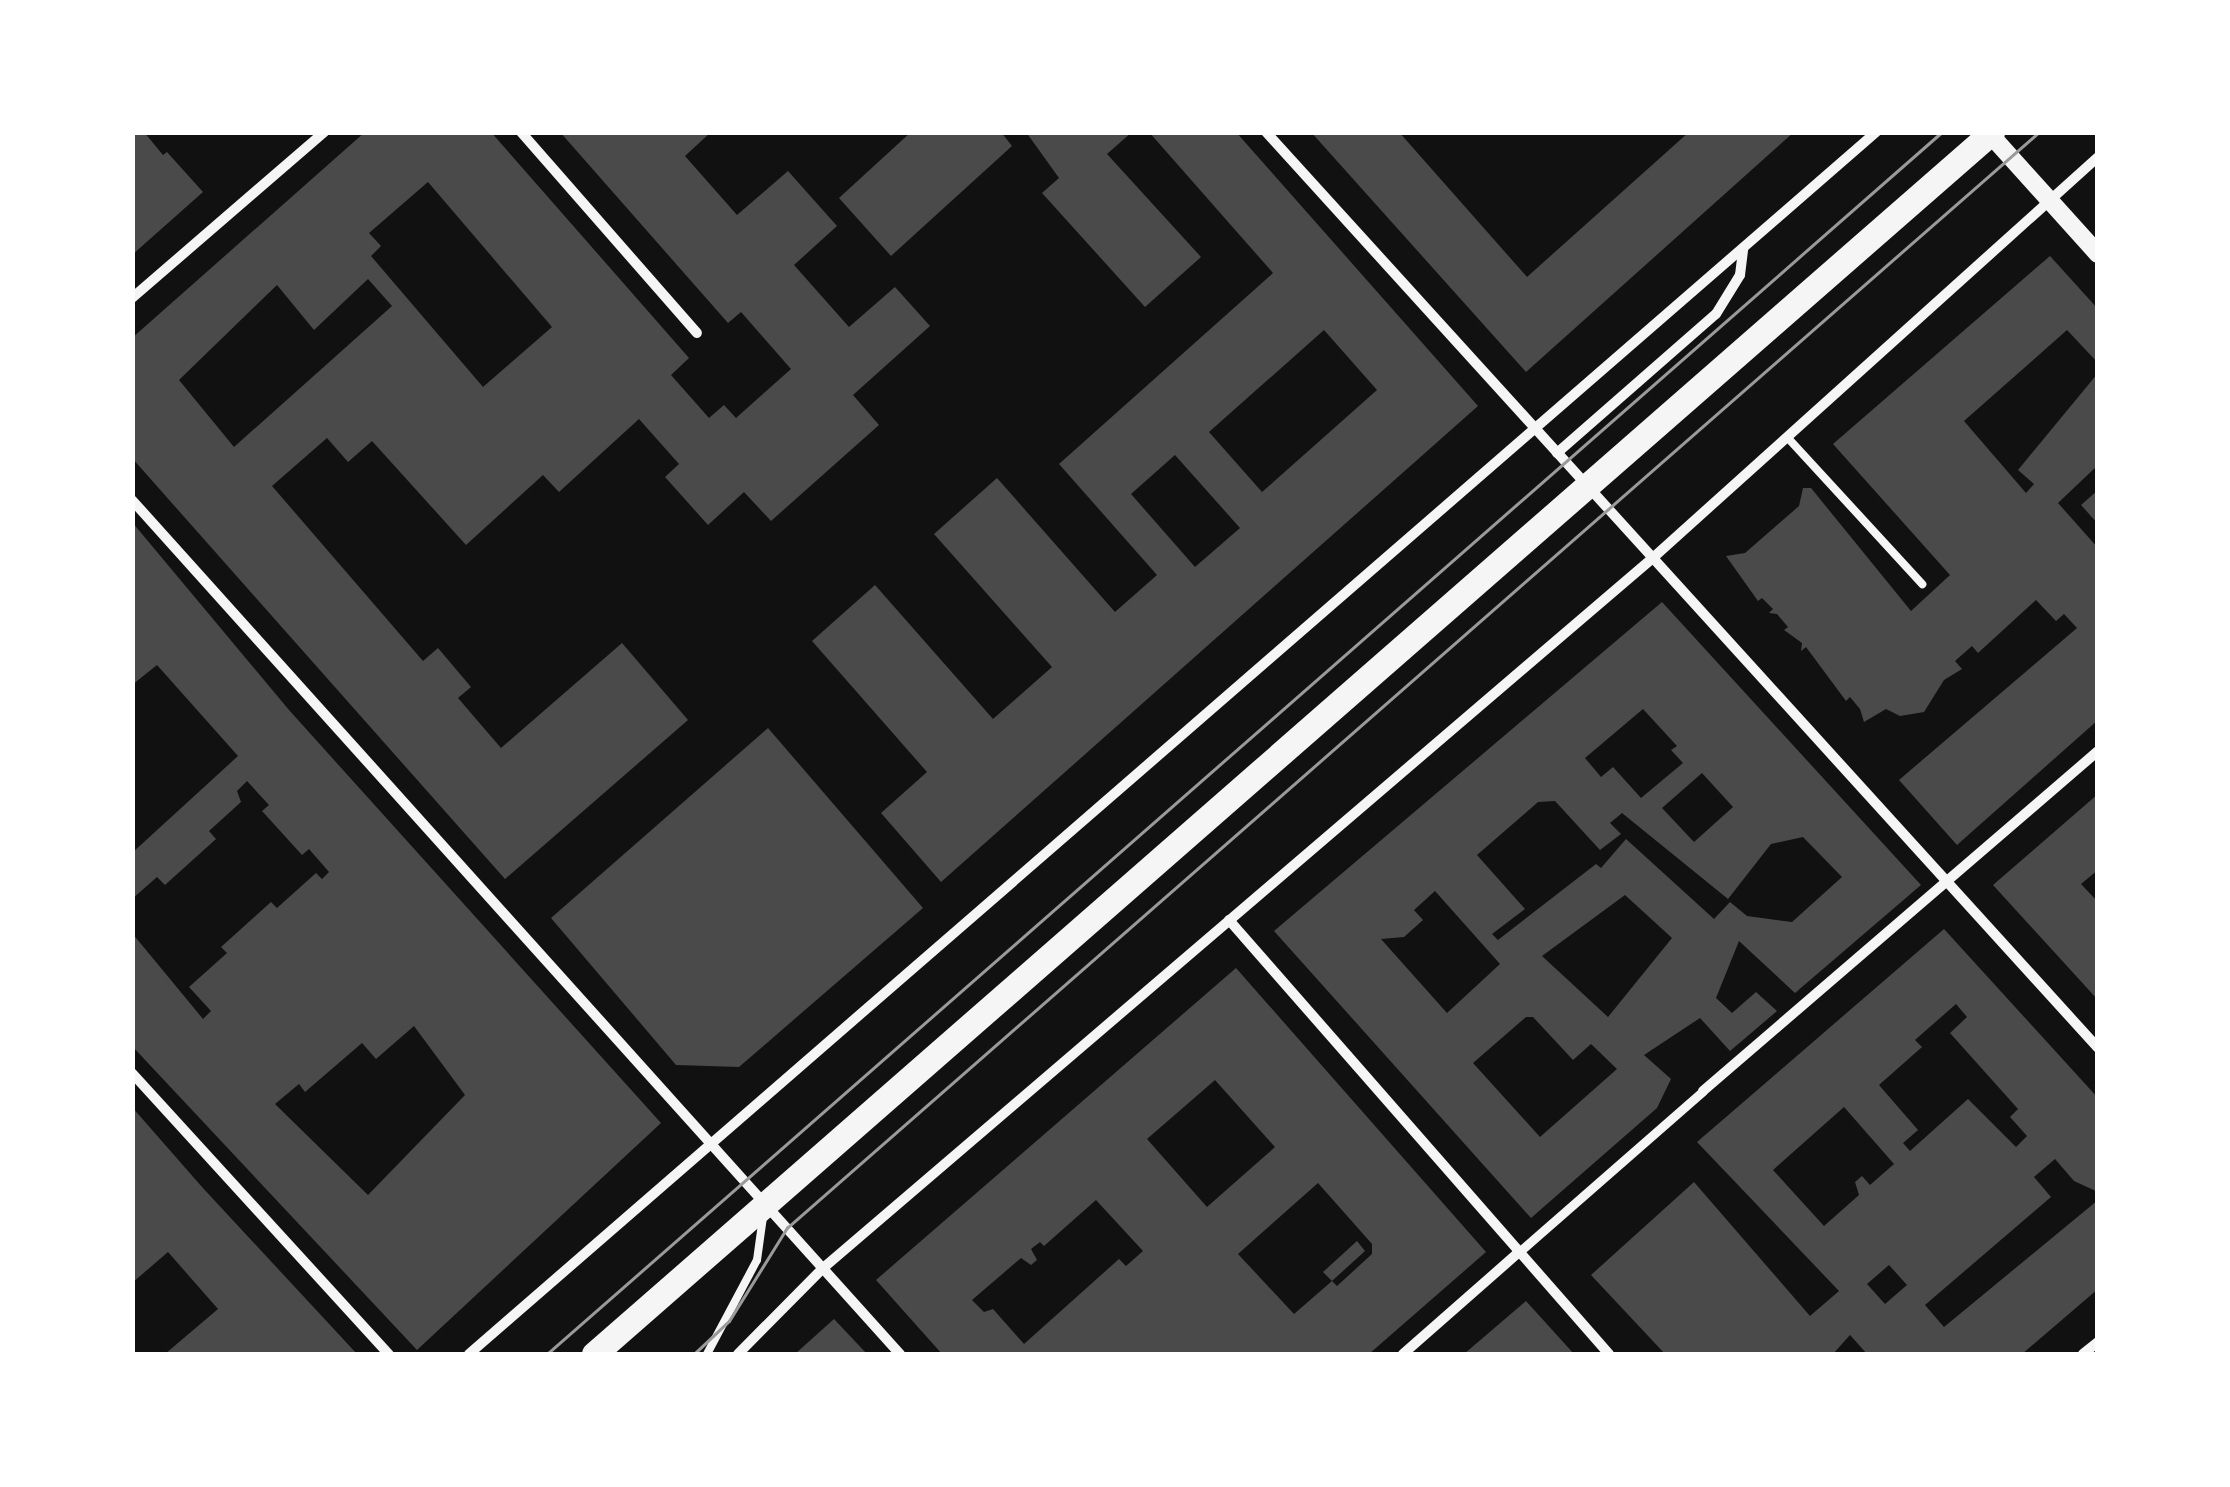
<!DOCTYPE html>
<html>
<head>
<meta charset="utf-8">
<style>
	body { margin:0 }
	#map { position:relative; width:2230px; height:1487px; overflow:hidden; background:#111; font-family:Rubik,sans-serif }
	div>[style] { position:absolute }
	.building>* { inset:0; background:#4a4a4a }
	.service>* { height:8px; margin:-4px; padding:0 4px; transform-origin:4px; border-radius:4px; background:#f5f5f5 }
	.pedestrian>* { height:9px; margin:-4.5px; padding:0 4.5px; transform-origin:4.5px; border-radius:4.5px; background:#f5f5f5 }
	.minor>* { height:10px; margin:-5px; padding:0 5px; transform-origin:5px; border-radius:5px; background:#f5f5f5 }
	.tertiary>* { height:18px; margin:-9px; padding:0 9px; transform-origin:9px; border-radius:9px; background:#f5f5f5 }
	.primary>* { height:25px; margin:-12.5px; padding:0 12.5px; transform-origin:12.5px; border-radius:12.5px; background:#f5f5f5 }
	.tram>* { height:2.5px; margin:-1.25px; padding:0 1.25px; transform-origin:1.25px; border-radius:1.25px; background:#9a9a9a }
	span { translate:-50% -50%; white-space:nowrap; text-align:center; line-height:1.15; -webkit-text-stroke:8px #fff; paint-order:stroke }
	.frame { position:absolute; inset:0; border:135px solid #fff; pointer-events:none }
</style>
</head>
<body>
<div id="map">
	<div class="building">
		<div style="clip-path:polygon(132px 132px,144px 132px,163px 155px,167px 152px,203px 192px,132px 255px)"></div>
		<div style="clip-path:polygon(evenodd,365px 132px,491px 132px,689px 358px,671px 375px,709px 418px,724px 405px,736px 418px,791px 369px,741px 312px,728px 323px,560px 132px,711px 132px,685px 156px,737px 215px,788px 171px,837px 226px,794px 265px,849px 327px,895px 287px,930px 326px,853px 395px,879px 425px,771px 521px,744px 492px,708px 525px,665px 477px,679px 464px,639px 419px,559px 492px,543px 475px,466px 545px,372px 441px,348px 462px,327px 438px,272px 486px,423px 661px,438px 648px,471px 687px,458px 698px,501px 748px,622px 643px,688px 720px,505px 879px,132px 458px,132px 338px,365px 132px,428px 182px,552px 327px,483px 387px,371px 256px,381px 246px,369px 233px,428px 182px,365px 132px,368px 279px,392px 306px,234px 447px,179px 380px,277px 285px,314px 330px,368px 279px)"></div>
		<div style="clip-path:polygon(911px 132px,1001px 132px,1012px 146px,891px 256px,839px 198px)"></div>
		<div style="clip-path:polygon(1026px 132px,1132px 132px,1107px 154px,1201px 257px,1145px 307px,1042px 193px,1059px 178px)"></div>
		<div style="clip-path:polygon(evenodd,1149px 132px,1236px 132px,1478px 406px,941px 882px,881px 813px,927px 772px,812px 641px,875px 585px,993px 719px,1052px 667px,934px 534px,997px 478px,1115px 612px,1157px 575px,1059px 464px,1273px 273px,1149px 132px,1324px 330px,1377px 390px,1262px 492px,1209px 432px,1324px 330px,1149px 132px,1175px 455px,1240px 528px,1195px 567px,1131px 494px,1175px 455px)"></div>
		<div style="clip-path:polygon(1311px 132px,1399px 132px,1527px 277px,1689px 132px,1794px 132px,1526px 372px)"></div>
		<div style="clip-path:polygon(2050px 256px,2098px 309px,2098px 363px,2067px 330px,1964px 421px,2026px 493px,2034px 484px,2018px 470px,2098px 373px,2098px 465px,2058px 503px,2098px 548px,2098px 720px,1957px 845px,1899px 780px,2077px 628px,2064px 614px,2056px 621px,2036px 600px,1978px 653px,1972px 646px,1955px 661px,1962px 669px,1944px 680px,1924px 712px,1900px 716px,1886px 709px,1864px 722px,1860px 709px,1850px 697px,1846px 701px,1806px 647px,1801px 651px,1802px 643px,1784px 630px,1788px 627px,1777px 614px,1769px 613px,1773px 609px,1762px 598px,1758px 601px,1726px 556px,1745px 553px,1799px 506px,1803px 488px,1811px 488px,1911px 611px,1950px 575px,1833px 444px)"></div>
		<div style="clip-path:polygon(2098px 490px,2098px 524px,2081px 505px)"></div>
		<div style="clip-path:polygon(evenodd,132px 522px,289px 710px,661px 1123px,417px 1350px,132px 1046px,132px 933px,203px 1019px,211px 1011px,189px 987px,227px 953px,221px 947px,271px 902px,277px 908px,316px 873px,322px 879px,329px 872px,309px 849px,302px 855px,262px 811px,269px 805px,247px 781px,237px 791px,241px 802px,209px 831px,216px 839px,165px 885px,157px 877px,132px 899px,132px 853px,238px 756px,157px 665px,132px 685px,132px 522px,414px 1026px,465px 1095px,368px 1195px,275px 1104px,299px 1084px,305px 1092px,362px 1043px,376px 1059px,414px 1026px)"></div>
		<div style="clip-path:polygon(evenodd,1662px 602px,1921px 885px,1795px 993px,1739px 941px,1716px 998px,1732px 1013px,1756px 992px,1777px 1011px,1730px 1051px,1700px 1018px,1644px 1055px,1671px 1079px,1657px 1108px,1531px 1218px,1274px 931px,1662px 602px,1643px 709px,1677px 746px,1671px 750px,1683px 763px,1641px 798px,1613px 767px,1601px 777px,1585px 758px,1643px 709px,1662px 602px,1702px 773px,1733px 807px,1694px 842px,1662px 808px,1702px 773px,1662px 602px,1555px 801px,1600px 850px,1621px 834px,1610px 823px,1622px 813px,1728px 899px,1771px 844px,1803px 837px,1842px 877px,1792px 922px,1747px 916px,1730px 902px,1714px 919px,1626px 839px,1601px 868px,1596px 864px,1498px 940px,1492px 934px,1525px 909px,1477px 855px,1538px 802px,1555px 801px,1662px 602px,1435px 891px,1500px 964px,1447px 1013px,1381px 939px,1404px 937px,1423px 920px,1414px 910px,1435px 891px,1662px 602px,1625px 895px,1672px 938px,1608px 1017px,1542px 956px,1625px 895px,1662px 602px,1526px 1017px,1533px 1017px,1573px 1060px,1591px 1044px,1617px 1069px,1540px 1137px,1473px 1063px,1526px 1017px)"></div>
		<div style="clip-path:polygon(768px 728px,923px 908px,739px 1067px,676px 1065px,551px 918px)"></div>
		<div style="clip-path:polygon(2098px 794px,2098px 870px,2081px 884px,2098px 902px,2098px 1000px,1993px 885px)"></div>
		<div style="clip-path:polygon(evenodd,1944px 929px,2098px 1098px,2098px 1192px,2074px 1181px,2055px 1159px,2034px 1177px,2051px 1197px,1925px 1305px,1944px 1327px,2098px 1200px,2098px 1289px,2022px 1354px,1867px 1354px,1850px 1335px,1833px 1354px,1665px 1354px,1591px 1275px,1694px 1182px,1810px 1316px,1839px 1291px,1697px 1142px,1944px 929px,1956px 1004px,1967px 1017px,1950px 1033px,2018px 1109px,2010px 1117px,2027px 1136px,2016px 1147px,1968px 1099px,1910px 1151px,1903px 1143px,1918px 1130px,1879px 1085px,1922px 1047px,1915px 1040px,1956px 1004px,1944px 929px,1844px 1107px,1894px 1164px,1870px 1185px,1862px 1176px,1855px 1182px,1859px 1195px,1824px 1226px,1773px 1170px,1844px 1107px,1944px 929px,1889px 1265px,1907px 1285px,1885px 1304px,1867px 1284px,1889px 1265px)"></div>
		<div style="clip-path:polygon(evenodd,1236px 968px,1486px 1252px,1369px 1354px,942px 1354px,876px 1280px,1236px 968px,1215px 1080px,1275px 1147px,1207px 1207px,1147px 1139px,1215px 1080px,1236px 968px,1318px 1183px,1372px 1244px,1372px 1254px,1337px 1286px,1332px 1281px,1365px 1251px,1357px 1241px,1323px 1272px,1332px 1281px,1294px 1314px,1238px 1254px,1318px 1183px,1236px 968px,1096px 1200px,1143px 1251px,1126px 1266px,1119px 1259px,1024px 1344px,993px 1309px,984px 1312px,972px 1300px,1021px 1258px,1031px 1265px,1037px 1260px,1031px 1249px,1040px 1242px,1044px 1246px,1096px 1200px)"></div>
		<div style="clip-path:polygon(132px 1107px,202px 1187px,357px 1354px,165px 1354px,218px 1309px,168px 1252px,132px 1283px)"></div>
		<div style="clip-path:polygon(1526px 1301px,1574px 1354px,1464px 1354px)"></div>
		<div style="clip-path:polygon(834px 1319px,867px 1354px,795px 1354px)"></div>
	</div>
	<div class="service">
		<div style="left:1787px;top:437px;width:200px;rotate:47.4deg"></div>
		<div style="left:707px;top:1354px;width:106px;rotate:-62deg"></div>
		<div style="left:757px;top:1260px;width:43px;rotate:-82.1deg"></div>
	</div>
	<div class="pedestrian">
		<div style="left:1519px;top:1252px;width:244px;rotate:-41.2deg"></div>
	</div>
	<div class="minor">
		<div style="left:521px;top:132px;width:267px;rotate:48.8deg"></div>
		<div style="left:1266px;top:132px;width:1237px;rotate:47.75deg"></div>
		<div style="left:132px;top:298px;width:254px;rotate:-40.8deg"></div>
		<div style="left:1557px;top:453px;width:211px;rotate:-41.2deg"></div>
		<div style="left:1716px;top:314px;width:46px;rotate:-58.4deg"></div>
		<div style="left:1740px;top:275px;width:26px;rotate:-83deg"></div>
		<div style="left:132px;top:500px;width:1149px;rotate:48.04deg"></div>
		<div style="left:1229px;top:920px;width:577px;rotate:48.8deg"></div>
		<div style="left:132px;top:1073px;width:381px;rotate:47.6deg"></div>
		<div style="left:1703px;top:1091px;width:521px;rotate:-40.72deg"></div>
		<div style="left:469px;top:1354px;width:1864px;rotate:-40.97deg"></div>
		<div style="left:738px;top:1354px;width:120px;rotate:-45.3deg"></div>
		<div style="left:822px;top:1269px;width:1096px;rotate:-40.56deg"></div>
		<div style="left:1655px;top:556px;width:596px;rotate:-42.01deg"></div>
		<div style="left:1403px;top:1354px;width:154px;rotate:-41.3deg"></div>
		<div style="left:2083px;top:1354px;width:19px;rotate:-39deg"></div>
	</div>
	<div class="tertiary">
		<div style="left:1988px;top:132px;width:164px;rotate:48deg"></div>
	</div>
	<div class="primary">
		<div style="left:594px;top:1354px;width:1857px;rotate:-41.16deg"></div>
	</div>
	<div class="tram">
		<div style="left:547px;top:1354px;width:1855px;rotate:-41.22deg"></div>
		<div style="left:694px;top:1354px;width:48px;rotate:-43.3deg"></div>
		<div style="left:729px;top:1321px;width:110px;rotate:-58.1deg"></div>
		<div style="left:787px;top:1228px;width:1664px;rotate:-41.2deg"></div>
	</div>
	<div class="frame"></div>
</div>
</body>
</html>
